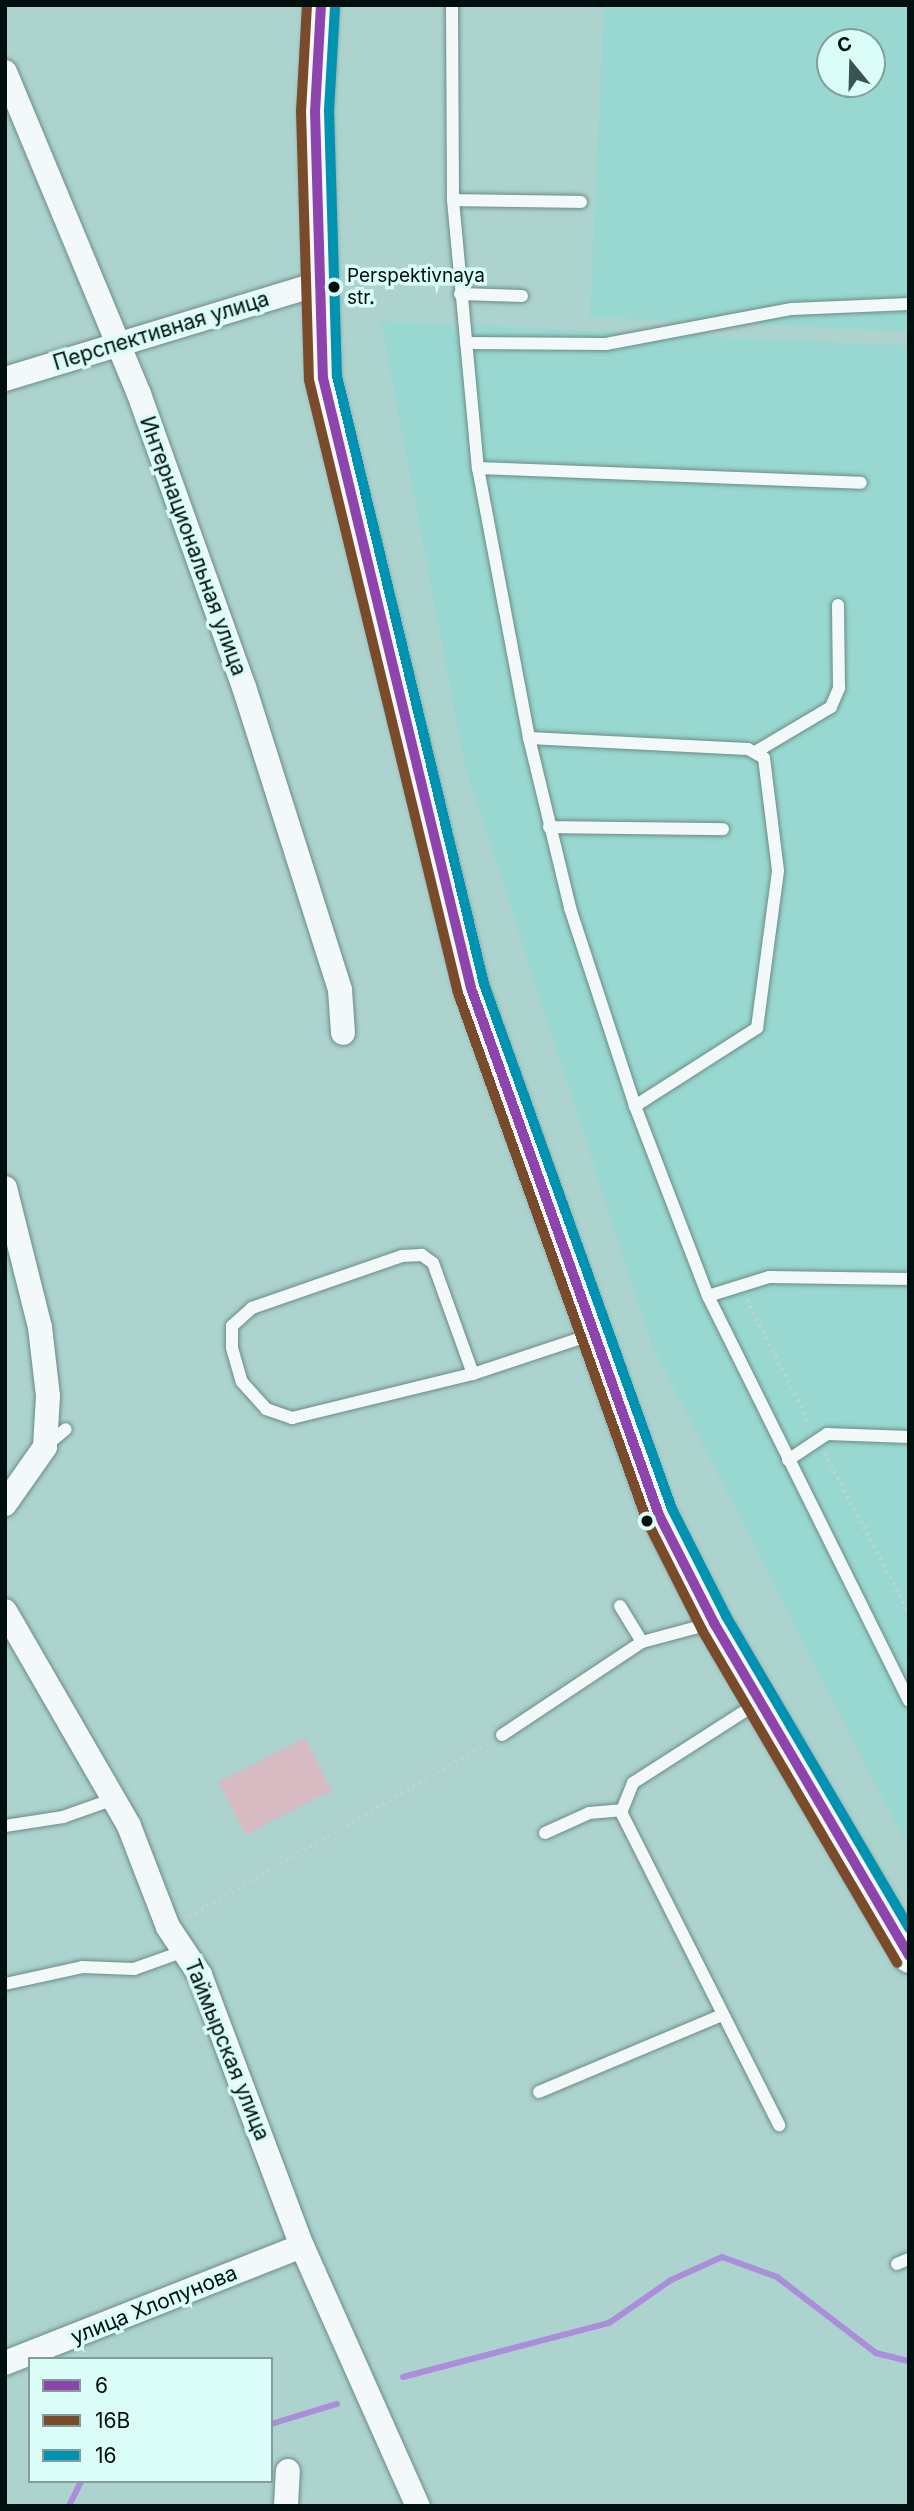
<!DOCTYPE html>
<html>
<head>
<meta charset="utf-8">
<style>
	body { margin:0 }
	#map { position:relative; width:914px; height:2511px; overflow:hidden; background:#acd3ce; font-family:Inter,sans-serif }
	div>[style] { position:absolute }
	.built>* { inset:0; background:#98d8d0 }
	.green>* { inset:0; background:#d6bcc2; transform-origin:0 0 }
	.stream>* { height:6px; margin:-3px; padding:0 3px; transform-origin:3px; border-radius:3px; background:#ab8eda }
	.path>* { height:3.5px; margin-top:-1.75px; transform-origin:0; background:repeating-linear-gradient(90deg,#c6d2d1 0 2px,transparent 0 7px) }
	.roads { filter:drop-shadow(0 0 2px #6b8b88) drop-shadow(0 0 2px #6b8b88) }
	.lane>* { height:12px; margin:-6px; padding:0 6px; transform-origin:6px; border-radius:6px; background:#f3f8f8 }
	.street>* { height:24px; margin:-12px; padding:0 12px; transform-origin:12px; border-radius:12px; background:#f3f8f8 }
	.secondary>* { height:33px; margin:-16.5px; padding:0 16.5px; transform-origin:16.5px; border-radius:16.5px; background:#f3f8f8 }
	.bus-1>* { height:10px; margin:-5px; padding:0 5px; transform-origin:5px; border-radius:5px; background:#8e44ad }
	.bus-2>* { height:10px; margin:-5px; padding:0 5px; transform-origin:5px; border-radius:5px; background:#7a4b2a }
	.bus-3>* { height:10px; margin:-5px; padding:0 5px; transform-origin:5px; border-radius:5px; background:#0092b1 }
	.dots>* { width:19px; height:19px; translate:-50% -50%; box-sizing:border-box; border:4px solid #dafdf8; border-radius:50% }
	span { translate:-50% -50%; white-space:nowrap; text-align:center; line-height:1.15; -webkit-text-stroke:7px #dafdf8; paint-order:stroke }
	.bus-label { font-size:19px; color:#00100e }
	.left { translate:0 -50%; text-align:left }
	.street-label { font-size:21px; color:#00100e }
	.frame { position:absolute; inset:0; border:7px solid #00100e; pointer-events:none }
	.legend { position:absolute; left:28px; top:2357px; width:245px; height:126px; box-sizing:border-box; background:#dafdf8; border:2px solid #839e9a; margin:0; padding:9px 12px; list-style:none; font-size:21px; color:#00100e }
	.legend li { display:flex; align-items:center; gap:14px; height:35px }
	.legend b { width:35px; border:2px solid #839e9a }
	.north { position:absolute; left:816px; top:28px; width:70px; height:70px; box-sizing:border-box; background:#dafdf8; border:2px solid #839e9a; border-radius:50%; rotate:341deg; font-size:19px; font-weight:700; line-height:28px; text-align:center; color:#00100e }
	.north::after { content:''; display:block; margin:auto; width:24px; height:32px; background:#3c5451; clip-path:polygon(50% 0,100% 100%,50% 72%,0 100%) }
</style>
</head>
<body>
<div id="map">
	<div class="built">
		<div style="clip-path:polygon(evenodd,604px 5px,909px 5px,909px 331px,590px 317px,604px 5px,830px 42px,872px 42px,872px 84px,830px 84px,830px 42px)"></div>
		<div style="clip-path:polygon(381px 321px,909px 346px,909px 1850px,651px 1343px,465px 765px)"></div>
	</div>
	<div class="green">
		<div style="left:305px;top:1738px;width:59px;height:97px;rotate:63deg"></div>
	</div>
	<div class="stream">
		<div style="left:403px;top:2377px;width:213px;rotate:-14.7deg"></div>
		<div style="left:609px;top:2323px;width:75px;rotate:-34.7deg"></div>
		<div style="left:671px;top:2280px;width:56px;rotate:-24.3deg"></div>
		<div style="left:722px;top:2257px;width:59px;rotate:20deg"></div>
		<div style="left:777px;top:2277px;width:125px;rotate:37.5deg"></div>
		<div style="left:876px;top:2353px;width:34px;rotate:14deg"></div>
		<div style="left:271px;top:2424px;width:69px;rotate:-16.9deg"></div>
		<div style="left:69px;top:2506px;width:28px;rotate:-64deg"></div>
	</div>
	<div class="path">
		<div style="left:747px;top:1300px;width:139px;rotate:63.1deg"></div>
		<div style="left:825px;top:1453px;width:180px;rotate:62.2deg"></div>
		<div style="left:189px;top:1917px;width:346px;rotate:-30.2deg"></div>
	</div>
	<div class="roads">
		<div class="lane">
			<div style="left:452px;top:5px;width:195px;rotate:89.7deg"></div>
			<div style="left:453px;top:200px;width:269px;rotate:84.7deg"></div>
			<div style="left:478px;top:468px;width:275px;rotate:79.3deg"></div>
			<div style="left:529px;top:738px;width:175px;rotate:76.4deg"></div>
			<div style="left:570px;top:908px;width:208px;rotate:71.8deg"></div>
			<div style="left:635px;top:1106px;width:204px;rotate:69deg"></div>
			<div style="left:708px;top:1296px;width:452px;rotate:63.6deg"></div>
			<div style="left:453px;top:200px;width:128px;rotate:0.9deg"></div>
			<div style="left:460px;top:294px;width:62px;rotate:1.8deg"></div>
			<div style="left:466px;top:343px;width:140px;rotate:0.4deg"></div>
			<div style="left:606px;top:344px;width:189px;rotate:-10.7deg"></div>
			<div style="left:792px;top:309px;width:117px;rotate:-2.4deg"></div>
			<div style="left:478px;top:468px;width:383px;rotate:2.2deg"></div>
			<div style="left:529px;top:738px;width:219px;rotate:2.9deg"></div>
			<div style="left:748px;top:749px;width:18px;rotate:29deg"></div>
			<div style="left:764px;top:758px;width:114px;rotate:82.9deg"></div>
			<div style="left:778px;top:871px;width:158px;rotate:97.6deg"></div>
			<div style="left:757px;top:1028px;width:145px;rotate:147.4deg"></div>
			<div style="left:757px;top:751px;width:86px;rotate:-30.7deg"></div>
			<div style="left:831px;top:707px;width:21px;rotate:-67deg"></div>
			<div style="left:839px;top:688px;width:83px;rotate:-90.7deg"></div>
			<div style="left:549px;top:827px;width:174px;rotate:0.7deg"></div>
			<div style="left:708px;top:1296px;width:64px;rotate:-17.3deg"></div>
			<div style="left:769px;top:1277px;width:140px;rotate:0.8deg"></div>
			<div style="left:473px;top:1374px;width:118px;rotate:-109.8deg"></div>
			<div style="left:433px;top:1263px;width:14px;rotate:-144deg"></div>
			<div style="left:422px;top:1255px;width:20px;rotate:177deg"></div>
			<div style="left:402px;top:1256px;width:159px;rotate:160.9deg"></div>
			<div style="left:252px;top:1308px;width:27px;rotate:138deg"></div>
			<div style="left:232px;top:1326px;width:22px;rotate:90deg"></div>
			<div style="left:232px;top:1348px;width:35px;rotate:74deg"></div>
			<div style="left:242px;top:1382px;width:36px;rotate:48deg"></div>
			<div style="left:266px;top:1409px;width:28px;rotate:19deg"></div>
			<div style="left:292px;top:1418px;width:186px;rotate:-13.7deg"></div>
			<div style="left:473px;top:1374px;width:126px;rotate:-18.4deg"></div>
			<div style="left:48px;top:1444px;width:23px;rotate:-40deg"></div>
			<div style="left:788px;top:1460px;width:47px;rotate:-33.7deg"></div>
			<div style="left:827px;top:1434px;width:82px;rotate:2.1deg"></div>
			<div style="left:620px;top:1606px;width:42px;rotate:58.6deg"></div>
			<div style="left:759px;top:1702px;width:150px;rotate:147.3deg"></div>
			<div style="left:633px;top:1783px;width:31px;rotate:112deg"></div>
			<div style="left:621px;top:1812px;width:351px;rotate:63.2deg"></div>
			<div style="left:502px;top:1735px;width:168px;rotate:-33.6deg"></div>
			<div style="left:642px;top:1642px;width:73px;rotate:-15deg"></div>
			<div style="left:5px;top:1826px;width:59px;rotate:-8.8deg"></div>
			<div style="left:63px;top:1817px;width:51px;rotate:-19.5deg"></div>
			<div style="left:545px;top:1833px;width:48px;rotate:-24.4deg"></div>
			<div style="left:589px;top:1813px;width:32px;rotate:-5deg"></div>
			<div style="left:5px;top:1984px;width:79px;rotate:-12.4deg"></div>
			<div style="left:82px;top:1967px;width:52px;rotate:2.2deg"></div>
			<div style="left:134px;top:1969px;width:56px;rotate:-19.7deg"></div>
			<div style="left:539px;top:2092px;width:199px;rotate:-22.8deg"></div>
			<div style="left:897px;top:2264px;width:13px;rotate:-23deg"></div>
		</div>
		<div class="street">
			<div style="left:5px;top:72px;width:349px;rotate:67.4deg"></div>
			<div style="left:139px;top:394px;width:311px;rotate:70.3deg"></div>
			<div style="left:244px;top:687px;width:318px;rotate:72.4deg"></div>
			<div style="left:340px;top:990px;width:43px;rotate:86deg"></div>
			<div style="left:5px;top:379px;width:326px;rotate:-16.9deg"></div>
			<div style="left:5px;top:1188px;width:143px;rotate:75.9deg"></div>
			<div style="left:40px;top:1327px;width:69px;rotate:83.4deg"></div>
			<div style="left:48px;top:1396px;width:51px;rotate:93.4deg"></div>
			<div style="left:45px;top:1447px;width:70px;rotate:125.1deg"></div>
			<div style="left:5px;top:1611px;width:248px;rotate:60deg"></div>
			<div style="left:129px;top:1826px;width:108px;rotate:68.9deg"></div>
			<div style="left:168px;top:1927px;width:58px;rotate:56.3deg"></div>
			<div style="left:200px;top:1975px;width:290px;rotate:69.4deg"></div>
			<div style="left:302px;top:2246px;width:285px;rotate:66deg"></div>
			<div style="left:5px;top:2363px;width:319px;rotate:-21.5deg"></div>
			<div style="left:286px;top:2506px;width:35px;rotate:-87deg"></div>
		</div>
		<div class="secondary">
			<div style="left:321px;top:5px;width:106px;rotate:93.2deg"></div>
			<div style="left:315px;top:111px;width:267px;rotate:88.3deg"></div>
			<div style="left:323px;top:378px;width:628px;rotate:76.36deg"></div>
			<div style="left:471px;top:988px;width:560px;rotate:70.37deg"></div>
			<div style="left:659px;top:1515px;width:121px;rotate:63deg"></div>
			<div style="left:714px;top:1623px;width:386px;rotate:59.6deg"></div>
		</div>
	</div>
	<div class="bus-1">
		<div style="left:321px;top:5px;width:106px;rotate:93.2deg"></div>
		<div style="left:315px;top:111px;width:267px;rotate:88.3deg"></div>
		<div style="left:323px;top:378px;width:628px;rotate:76.36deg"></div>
		<div style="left:471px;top:988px;width:560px;rotate:70.37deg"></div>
		<div style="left:659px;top:1515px;width:121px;rotate:63deg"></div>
		<div style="left:714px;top:1623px;width:386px;rotate:59.6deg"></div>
	</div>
	<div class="bus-2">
		<div style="left:307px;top:5px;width:106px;rotate:93.2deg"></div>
		<div style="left:301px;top:111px;width:269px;rotate:88.3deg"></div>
		<div style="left:309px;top:380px;width:631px;rotate:76.34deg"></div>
		<div style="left:458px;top:993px;width:561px;rotate:70.3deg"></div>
		<div style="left:647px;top:1521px;width:122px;rotate:63.2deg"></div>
		<div style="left:702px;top:1630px;width:386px;rotate:59.6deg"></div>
	</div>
	<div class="bus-3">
		<div style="left:335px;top:6px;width:105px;rotate:93.3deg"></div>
		<div style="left:329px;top:111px;width:265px;rotate:88.3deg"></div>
		<div style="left:337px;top:376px;width:626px;rotate:76.41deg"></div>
		<div style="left:484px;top:984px;width:558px;rotate:70.3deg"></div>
		<div style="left:672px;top:1509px;width:120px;rotate:63.2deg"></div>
		<div style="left:726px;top:1616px;width:362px;rotate:59.6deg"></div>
	</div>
	<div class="dots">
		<div style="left:334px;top:287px;background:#00100e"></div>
		<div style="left:647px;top:1521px;background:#00100e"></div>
	</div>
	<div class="bus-label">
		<span class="left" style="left:347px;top:287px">Perspektivnaya<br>str.</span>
	</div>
	<div class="street-label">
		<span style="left:161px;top:331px;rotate:-17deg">Перспективная улица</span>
		<span style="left:193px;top:546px;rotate:70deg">Интернациональная улица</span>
		<span style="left:227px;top:2050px;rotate:68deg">Таймырская улица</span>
		<span style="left:154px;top:2305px;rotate:-22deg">улица Хлопунова</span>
	</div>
	<div class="frame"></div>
	<ul class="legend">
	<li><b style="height:9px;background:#8e44ad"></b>6</li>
	<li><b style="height:9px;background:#7a4b2a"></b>16В</li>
	<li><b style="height:9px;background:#0092b1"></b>16</li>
	</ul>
	<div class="north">С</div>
</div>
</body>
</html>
